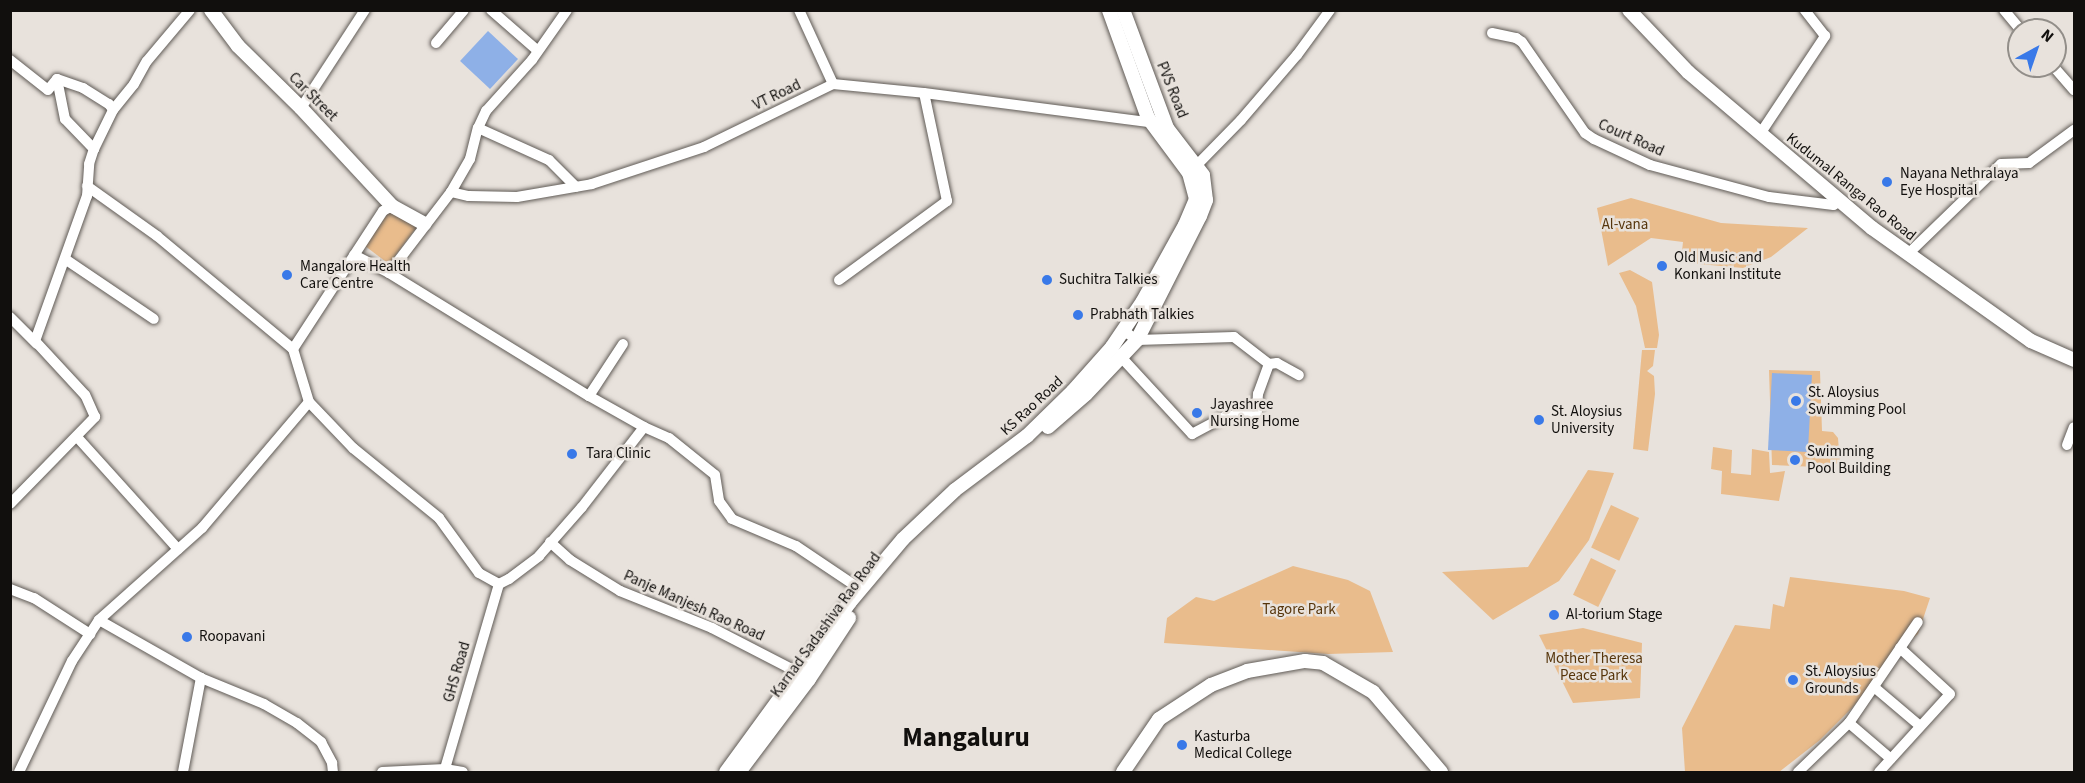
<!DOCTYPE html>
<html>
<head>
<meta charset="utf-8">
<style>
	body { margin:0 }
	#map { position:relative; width:2085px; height:783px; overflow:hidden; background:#e8e2dc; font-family:"Source Sans 3",sans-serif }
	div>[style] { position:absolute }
	.green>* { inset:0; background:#e9bc8c; transform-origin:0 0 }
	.water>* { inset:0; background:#8eb0e7; transform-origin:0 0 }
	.roads { filter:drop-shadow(0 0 2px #605b56) drop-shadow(0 0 2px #605b56) }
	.minor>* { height:10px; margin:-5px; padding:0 5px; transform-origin:5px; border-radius:5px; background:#fff }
	.major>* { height:14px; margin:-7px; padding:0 7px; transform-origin:7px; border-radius:7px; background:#fff }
	.dots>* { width:16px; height:16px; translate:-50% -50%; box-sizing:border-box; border:3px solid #e8e2dc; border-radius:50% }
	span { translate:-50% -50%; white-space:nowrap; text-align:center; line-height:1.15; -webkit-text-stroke:5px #e8e2dc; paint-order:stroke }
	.street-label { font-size:15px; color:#110f0d }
	.poi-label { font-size:15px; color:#110f0d }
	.left { translate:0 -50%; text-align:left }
	.park-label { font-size:15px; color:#56350b }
	.town-label { font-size:27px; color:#110f0d; font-weight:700 }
	.frame { position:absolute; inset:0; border:12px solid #110f0d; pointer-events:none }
	.north { position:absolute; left:2007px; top:18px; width:60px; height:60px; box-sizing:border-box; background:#e8e2dc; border:2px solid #928e89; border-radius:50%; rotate:40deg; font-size:16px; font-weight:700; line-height:24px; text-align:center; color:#110f0d }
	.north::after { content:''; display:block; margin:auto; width:21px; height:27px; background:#3979e8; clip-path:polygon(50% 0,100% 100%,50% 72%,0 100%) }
</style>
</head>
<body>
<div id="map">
	<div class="green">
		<div style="clip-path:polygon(1631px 198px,1721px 223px,1808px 228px,1771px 257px,1743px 268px,1688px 263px,1691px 256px,1682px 251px,1683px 242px,1651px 238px,1608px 266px,1597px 208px)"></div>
		<div style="left:393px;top:207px;width:31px;height:48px;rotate:37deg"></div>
		<div style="clip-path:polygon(1630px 270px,1652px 282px,1659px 335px,1657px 348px,1645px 348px,1636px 306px,1619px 273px)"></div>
		<div style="clip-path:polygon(1642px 350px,1655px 350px,1653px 366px,1647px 371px,1654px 376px,1655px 394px,1648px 451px,1633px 449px)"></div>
		<div style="clip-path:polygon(1769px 370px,1820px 371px,1822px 431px,1833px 432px,1838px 438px,1840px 463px,1816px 467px,1772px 465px)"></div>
		<div style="clip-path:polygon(1713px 447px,1732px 450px,1731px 473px,1751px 475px,1752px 449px,1769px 452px,1770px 473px,1785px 471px,1779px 501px,1721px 494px,1722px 471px,1711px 469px)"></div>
		<div style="clip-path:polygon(1588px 470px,1614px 473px,1589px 540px,1559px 581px,1493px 620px,1442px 572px,1528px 567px)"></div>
		<div style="left:1611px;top:505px;width:31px;height:47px;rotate:25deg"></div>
		<div style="left:1591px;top:558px;width:28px;height:41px;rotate:26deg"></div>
		<div style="clip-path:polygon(1293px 566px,1348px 580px,1370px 591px,1393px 652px,1328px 654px,1164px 643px,1167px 618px,1196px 597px,1214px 601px)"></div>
		<div style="clip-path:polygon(1790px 577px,1904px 591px,1930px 598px,1918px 634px,1904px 645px,1851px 709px,1820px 740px,1779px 772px,1685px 772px,1682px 728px,1735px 625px,1770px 629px,1773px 604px,1784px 607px)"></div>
		<div style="clip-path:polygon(1583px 628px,1642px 643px,1640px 698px,1573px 703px,1539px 635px)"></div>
	</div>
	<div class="water">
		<div style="left:488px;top:31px;width:41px;height:41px;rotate:43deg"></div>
		<div style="left:1772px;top:373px;width:40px;height:77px;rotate:3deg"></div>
	</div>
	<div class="roads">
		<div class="minor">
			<div style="left:491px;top:10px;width:62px;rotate:41.1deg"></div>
			<div style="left:799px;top:10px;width:81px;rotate:65.3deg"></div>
			<div style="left:2004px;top:10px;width:26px;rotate:50deg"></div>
			<div style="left:1492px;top:33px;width:25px;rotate:12deg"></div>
			<div style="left:1516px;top:38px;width:7px;rotate:34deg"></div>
			<div style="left:1522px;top:42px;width:111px;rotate:55.3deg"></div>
			<div style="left:1585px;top:133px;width:11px;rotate:34deg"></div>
			<div style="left:1594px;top:139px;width:62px;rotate:24.9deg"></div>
			<div style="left:1650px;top:165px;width:123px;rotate:15.1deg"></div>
			<div style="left:1769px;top:197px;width:65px;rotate:7deg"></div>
			<div style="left:1834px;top:205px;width:6px;rotate:-45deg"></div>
			<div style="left:436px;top:43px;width:43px;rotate:-49.7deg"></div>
			<div style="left:10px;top:60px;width:48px;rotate:38.3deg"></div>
			<div style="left:48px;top:90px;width:14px;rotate:-51deg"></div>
			<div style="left:57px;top:79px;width:28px;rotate:19deg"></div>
			<div style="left:83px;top:88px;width:31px;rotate:32deg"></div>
			<div style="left:109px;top:104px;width:7px;rotate:56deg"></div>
			<div style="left:2053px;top:66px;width:32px;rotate:49deg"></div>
			<div style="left:57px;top:79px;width:41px;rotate:78.7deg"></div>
			<div style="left:65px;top:119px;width:42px;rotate:46deg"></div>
			<div style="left:301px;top:108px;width:117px;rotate:-56.9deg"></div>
			<div style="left:478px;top:128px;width:78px;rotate:24.3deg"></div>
			<div style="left:549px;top:160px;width:38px;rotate:45deg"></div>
			<div style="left:1760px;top:134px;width:118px;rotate:-56.4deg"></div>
			<div style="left:1825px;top:36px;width:33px;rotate:-128deg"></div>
			<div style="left:1196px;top:166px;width:64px;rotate:-45.6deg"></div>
			<div style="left:1241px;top:120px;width:86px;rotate:-49.3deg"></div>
			<div style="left:1297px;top:55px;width:56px;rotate:-53.7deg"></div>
			<div style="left:87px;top:186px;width:86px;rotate:35.5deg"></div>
			<div style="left:157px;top:236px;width:177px;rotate:39.7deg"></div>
			<div style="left:451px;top:192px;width:38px;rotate:-60deg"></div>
			<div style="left:470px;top:159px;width:32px;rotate:-76deg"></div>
			<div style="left:478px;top:128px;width:19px;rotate:-65deg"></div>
			<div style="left:486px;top:111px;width:69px;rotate:-48deg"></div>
			<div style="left:532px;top:60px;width:61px;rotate:-55deg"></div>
			<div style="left:1908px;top:254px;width:129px;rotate:-44.1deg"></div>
			<div style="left:2001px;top:164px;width:28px;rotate:-2deg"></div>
			<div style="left:2029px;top:163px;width:56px;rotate:-36.3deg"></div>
			<div style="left:354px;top:255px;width:39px;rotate:27deg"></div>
			<div style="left:389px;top:273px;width:235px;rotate:31.6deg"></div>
			<div style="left:589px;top:396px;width:63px;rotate:29.4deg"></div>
			<div style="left:644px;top:427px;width:27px;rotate:24deg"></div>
			<div style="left:669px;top:438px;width:59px;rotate:38.8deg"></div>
			<div style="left:715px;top:475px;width:26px;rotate:81deg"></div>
			<div style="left:719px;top:501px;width:22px;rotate:54deg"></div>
			<div style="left:732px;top:519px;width:69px;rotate:22.9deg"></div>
			<div style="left:796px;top:546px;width:77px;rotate:33.9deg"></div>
			<div style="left:65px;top:259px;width:107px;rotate:34deg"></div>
			<div style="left:389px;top:273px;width:102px;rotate:-52.6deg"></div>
			<div style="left:451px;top:192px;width:18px;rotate:13deg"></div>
			<div style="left:469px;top:196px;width:48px;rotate:1.2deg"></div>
			<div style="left:517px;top:197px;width:76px;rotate:-9.8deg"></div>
			<div style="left:592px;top:184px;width:118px;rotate:-18.3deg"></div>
			<div style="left:704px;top:147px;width:144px;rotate:-26deg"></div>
			<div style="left:833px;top:84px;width:91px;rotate:5.6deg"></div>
			<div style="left:924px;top:93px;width:234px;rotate:7.4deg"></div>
			<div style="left:839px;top:280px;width:134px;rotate:-36.2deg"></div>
			<div style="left:947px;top:201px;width:110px;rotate:-102deg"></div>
			<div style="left:10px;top:317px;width:38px;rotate:45deg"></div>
			<div style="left:1123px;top:330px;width:17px;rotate:36deg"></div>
			<div style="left:1137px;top:340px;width:97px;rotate:-1.8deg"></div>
			<div style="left:1234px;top:337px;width:44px;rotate:37.6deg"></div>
			<div style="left:1269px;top:364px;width:8px;rotate:-7deg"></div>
			<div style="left:1277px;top:363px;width:25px;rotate:29deg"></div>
			<div style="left:1121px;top:357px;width:105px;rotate:47.3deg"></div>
			<div style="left:1192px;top:434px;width:36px;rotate:-28deg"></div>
			<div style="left:1224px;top:417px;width:33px;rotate:-9deg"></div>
			<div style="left:1257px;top:412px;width:18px;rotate:-87deg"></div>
			<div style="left:1258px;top:394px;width:32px;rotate:-70deg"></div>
			<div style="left:589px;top:396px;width:62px;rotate:-56.8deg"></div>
			<div style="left:309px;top:402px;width:64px;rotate:46.3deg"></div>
			<div style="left:353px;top:448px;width:111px;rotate:39.1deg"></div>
			<div style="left:439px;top:518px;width:68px;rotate:54deg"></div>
			<div style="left:479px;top:573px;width:23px;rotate:29deg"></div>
			<div style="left:77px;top:437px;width:151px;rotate:48deg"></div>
			<div style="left:2067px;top:445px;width:19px;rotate:-69deg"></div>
			<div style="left:10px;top:504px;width:122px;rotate:-45.7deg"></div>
			<div style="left:95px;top:417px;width:24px;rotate:-114deg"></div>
			<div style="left:85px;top:395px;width:74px;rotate:-132.8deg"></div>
			<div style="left:35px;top:341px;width:154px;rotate:-70.3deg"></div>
			<div style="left:87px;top:196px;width:32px;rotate:-86deg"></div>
			<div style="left:89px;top:164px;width:16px;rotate:-72deg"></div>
			<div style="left:94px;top:149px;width:43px;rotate:-64deg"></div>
			<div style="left:113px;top:110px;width:33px;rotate:-51deg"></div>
			<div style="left:134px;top:84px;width:26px;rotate:-61deg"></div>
			<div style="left:147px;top:61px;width:67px;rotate:-49.9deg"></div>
			<div style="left:550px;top:542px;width:27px;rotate:42deg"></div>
			<div style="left:570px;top:560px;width:59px;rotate:31.8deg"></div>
			<div style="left:620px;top:591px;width:99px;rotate:21.9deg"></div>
			<div style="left:712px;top:628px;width:102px;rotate:27.3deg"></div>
			<div style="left:499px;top:584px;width:11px;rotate:-27deg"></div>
			<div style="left:509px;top:579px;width:38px;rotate:-37deg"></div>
			<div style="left:539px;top:556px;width:65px;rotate:-48.7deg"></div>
			<div style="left:582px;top:507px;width:101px;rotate:-52.2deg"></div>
			<div style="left:10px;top:589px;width:26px;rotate:21deg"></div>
			<div style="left:34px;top:598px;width:67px;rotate:32.7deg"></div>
			<div style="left:99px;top:620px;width:117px;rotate:29.6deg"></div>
			<div style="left:201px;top:678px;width:68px;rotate:22.4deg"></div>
			<div style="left:264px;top:704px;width:38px;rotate:30deg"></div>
			<div style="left:297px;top:723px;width:31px;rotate:38deg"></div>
			<div style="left:321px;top:742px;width:24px;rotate:62deg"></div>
			<div style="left:332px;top:763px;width:9px;rotate:84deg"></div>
			<div style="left:1874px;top:687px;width:60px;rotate:40.3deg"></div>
			<div style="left:1849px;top:723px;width:55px;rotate:40.6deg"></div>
			<div style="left:19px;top:772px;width:123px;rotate:-64.5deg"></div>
			<div style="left:72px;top:661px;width:49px;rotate:-56.6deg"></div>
			<div style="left:99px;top:620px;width:138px;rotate:-41.8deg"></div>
			<div style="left:202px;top:528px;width:165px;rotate:-49.7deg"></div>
			<div style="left:309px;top:402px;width:55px;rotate:-106.8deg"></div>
			<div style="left:293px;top:349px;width:165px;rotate:-56.9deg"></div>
			<div style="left:383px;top:211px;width:10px;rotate:-29deg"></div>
			<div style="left:183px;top:772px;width:96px;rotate:-79.2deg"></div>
			<div style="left:382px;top:772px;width:63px;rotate:-2.7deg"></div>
			<div style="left:445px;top:769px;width:18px;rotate:9deg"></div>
			<div style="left:444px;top:772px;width:196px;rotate:-73.7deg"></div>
			<div style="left:1798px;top:772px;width:71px;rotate:-43.9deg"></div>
			<div style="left:1849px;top:723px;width:122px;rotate:-55.7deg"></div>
			<div style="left:1879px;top:772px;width:105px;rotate:-47.7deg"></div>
			<div style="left:1950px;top:694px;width:68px;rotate:-137.4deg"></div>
		</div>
		<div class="major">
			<div style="left:211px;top:10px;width:45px;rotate:53.1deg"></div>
			<div style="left:238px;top:46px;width:88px;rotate:44.5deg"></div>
			<div style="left:301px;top:108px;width:134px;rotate:47.1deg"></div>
			<div style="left:392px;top:206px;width:37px;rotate:29deg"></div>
			<div style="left:1629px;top:10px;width:86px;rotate:46.4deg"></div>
			<div style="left:1688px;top:72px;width:241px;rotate:40.3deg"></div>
			<div style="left:1872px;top:228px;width:195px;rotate:35.4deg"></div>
			<div style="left:2031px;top:341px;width:47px;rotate:23.8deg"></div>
			<div style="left:1048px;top:427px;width:50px;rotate:-41deg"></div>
			<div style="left:1086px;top:394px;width:74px;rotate:-46.6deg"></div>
			<div style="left:1137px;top:340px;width:139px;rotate:-63.1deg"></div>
			<div style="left:1200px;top:216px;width:17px;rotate:-69deg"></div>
			<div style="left:1206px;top:200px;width:25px;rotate:-97deg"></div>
			<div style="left:1203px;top:175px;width:59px;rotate:-127.5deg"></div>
			<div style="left:1167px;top:128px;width:126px;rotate:-110.4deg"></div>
			<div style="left:726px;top:772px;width:210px;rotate:-53.9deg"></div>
			<div style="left:850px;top:602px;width:82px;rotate:-49.9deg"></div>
			<div style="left:903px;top:539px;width:71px;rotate:-43.3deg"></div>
			<div style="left:955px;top:490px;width:90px;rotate:-36.9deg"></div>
			<div style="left:1027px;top:436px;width:64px;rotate:-44.4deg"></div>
			<div style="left:1073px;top:391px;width:59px;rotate:-48.4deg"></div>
			<div style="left:1112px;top:347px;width:55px;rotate:-56deg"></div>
			<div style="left:1143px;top:301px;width:87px;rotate:-61.1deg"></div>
			<div style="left:1185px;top:225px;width:28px;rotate:-67deg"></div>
			<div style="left:1196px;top:199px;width:27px;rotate:-105deg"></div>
			<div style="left:1189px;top:173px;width:69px;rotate:-126.7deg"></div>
			<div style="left:1148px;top:118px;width:115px;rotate:-109.9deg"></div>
			<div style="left:739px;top:772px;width:116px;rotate:-53deg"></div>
			<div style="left:809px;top:679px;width:73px;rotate:-56.7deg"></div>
			<div style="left:1123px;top:772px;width:64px;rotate:-55.8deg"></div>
			<div style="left:1159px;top:719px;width:62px;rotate:-33.2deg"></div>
			<div style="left:1211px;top:685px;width:39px;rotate:-21deg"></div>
			<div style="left:1247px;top:671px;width:59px;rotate:-9.8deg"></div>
			<div style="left:1305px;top:661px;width:18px;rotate:6deg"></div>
			<div style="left:1323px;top:663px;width:58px;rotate:30.1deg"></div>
			<div style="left:1373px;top:692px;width:105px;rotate:49.6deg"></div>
		</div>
	</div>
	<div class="dots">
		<div style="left:1887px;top:182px;background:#3979e8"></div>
		<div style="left:1662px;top:266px;background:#3979e8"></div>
		<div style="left:287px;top:275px;background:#3979e8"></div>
		<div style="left:1047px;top:280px;background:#3979e8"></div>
		<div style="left:1078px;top:315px;background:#3979e8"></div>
		<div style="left:1796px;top:401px;background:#3979e8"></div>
		<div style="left:1197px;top:413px;background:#3979e8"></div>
		<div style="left:1539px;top:420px;background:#3979e8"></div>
		<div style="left:572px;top:454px;background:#3979e8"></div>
		<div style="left:1795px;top:460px;background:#3979e8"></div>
		<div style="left:1554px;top:615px;background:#3979e8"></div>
		<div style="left:187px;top:637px;background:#3979e8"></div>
		<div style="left:1793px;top:680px;background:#3979e8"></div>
		<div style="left:1182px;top:745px;background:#3979e8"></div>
	</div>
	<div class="street-label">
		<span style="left:1172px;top:90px;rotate:68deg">PVS Road</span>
		<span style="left:777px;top:95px;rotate:-26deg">VT Road</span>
		<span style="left:313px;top:97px;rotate:45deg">Car Street</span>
		<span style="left:1631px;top:138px;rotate:24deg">Court Road</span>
		<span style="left:1851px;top:187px;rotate:39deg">Kudumal Ranga Rao Road</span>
		<span style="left:1032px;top:406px;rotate:-43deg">KS Rao Road</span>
		<span style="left:694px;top:606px;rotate:24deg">Panje Manjesh Rao Road</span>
		<span style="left:826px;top:625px;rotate:-54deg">Karnad Sadashiva Rao Road</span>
		<span style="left:457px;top:672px;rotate:-74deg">GHS Road</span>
	</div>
	<div class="poi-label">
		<span class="left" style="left:1900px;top:182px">Nayana Nethralaya<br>Eye Hospital</span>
		<span class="left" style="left:1674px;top:266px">Old Music and<br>Konkani Institute</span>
		<span class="left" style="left:300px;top:275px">Mangalore Health<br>Care Centre</span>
		<span class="left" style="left:1059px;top:280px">Suchitra Talkies</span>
		<span class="left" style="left:1090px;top:315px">Prabhath Talkies</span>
		<span class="left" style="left:1808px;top:401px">St. Aloysius<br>Swimming Pool</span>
		<span class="left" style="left:1210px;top:413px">Jayashree<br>Nursing Home</span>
		<span class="left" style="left:1551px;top:420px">St. Aloysius<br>University</span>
		<span class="left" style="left:1807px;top:460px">Swimming<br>Pool Building</span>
		<span class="left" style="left:586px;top:454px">Tara Clinic</span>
		<span class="left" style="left:1566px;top:615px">Al-torium Stage</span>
		<span class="left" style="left:199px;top:637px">Roopavani</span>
		<span class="left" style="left:1805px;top:680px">St. Aloysius<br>Grounds</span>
		<span class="left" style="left:1194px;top:745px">Kasturba<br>Medical College</span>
	</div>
	<div class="park-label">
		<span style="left:1625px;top:225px">Al-vana</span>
		<span style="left:1299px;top:610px">Tagore Park</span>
		<span style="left:1594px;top:667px">Mother Theresa<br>Peace Park</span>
	</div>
	<div class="town-label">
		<span style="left:966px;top:738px">Mangaluru</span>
	</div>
	<div class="frame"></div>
	<div class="north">N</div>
</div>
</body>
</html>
